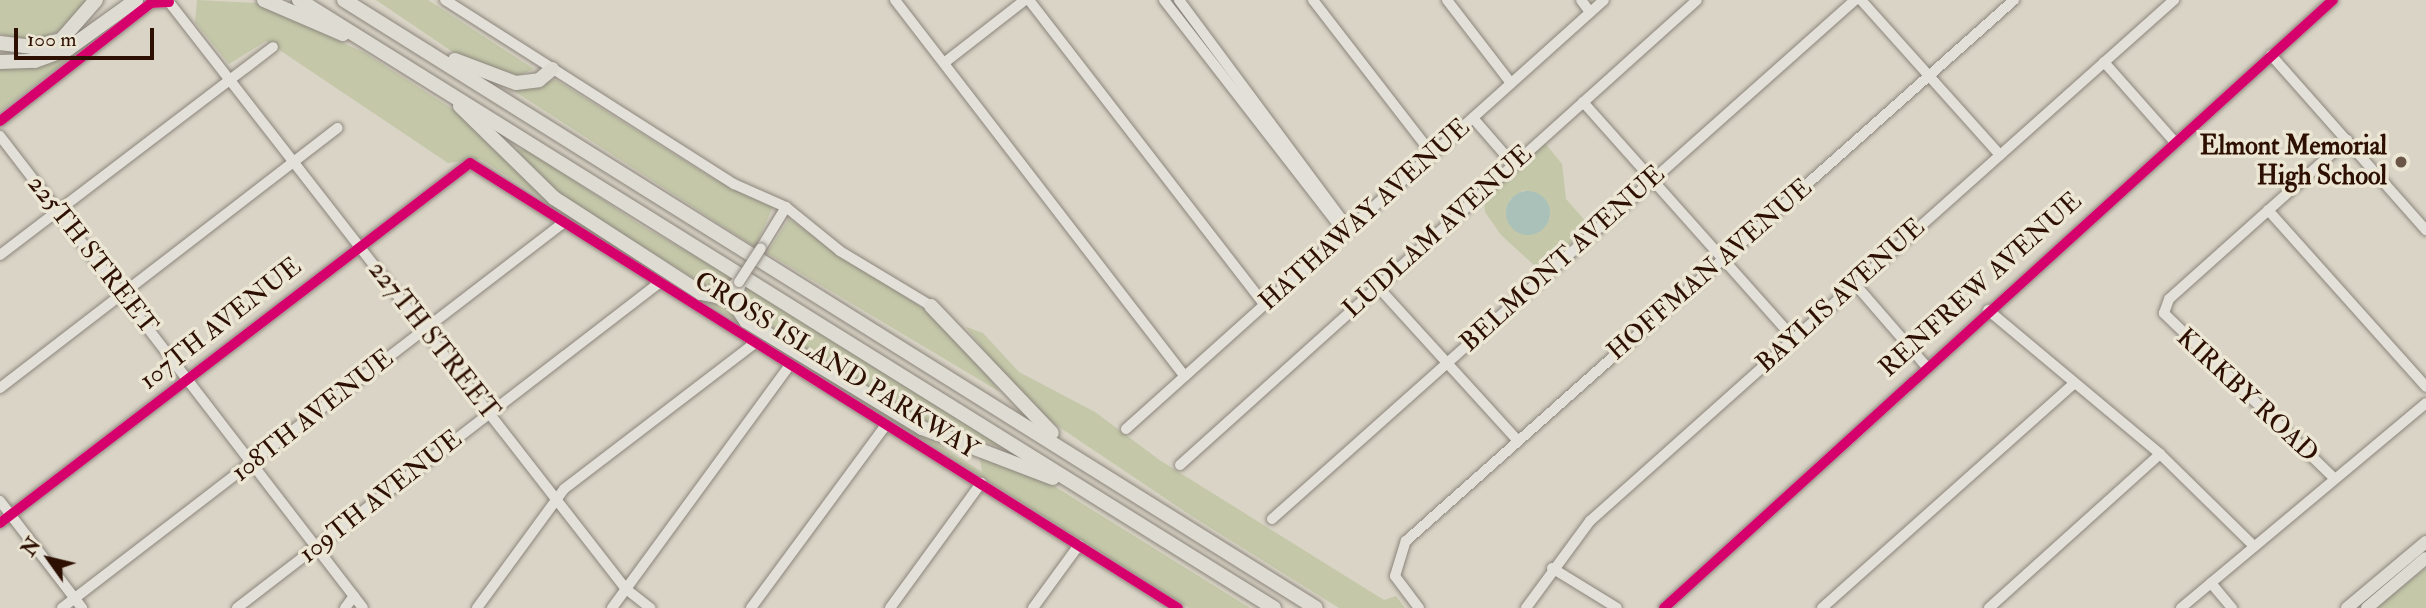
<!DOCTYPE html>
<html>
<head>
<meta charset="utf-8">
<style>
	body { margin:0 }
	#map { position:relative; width:2426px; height:608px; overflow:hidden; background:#d9d4c6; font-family:"IM FELL Double Pica",serif }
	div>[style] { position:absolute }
	.green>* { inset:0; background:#c4c8a9 }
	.water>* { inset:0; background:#a9c1b9 }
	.round { border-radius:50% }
	.roads { filter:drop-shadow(0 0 2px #8c857c) drop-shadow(0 0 2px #8c857c) }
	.minor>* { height:10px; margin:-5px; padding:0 5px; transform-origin:5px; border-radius:5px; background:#e3e0d9 }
	.major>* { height:12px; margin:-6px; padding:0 6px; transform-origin:6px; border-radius:6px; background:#dedbd3 }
	.highway>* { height:14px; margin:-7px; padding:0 7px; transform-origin:7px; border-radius:7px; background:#dedbd3 }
	.bridges { filter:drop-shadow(0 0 2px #8c857c) drop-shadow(0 0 2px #8c857c) }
	.minor-bridge>* { height:10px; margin:-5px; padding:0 5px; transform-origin:5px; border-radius:5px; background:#e3e0d9 }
	.cycleway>* { height:10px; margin:-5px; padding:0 5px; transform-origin:5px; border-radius:5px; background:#d6006c }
	.dots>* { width:19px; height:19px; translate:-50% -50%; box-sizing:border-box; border:4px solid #ece6d5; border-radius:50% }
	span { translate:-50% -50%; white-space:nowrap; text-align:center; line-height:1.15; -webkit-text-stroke:7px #ece6d5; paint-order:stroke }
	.poi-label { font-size:26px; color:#2e1002; font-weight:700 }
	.right { translate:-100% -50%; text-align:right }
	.street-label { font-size:26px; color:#2e1002 }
	.north { position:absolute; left:14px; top:524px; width:70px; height:70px; -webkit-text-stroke:5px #ece6d5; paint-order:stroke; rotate:304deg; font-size:19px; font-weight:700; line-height:28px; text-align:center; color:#2e1002 }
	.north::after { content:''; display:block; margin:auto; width:24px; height:32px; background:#2e1002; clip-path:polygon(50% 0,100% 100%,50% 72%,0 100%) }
	.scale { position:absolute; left:14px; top:28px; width:140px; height:32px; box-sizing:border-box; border:4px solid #2e1002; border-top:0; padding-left:9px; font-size:21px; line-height:24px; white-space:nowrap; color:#2e1002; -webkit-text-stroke:5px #ece6d5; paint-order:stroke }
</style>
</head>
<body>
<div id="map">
	<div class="green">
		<div style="clip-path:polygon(0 0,91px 0,71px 27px,31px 41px,0 34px)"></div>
		<div style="clip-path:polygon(146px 0,0 111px,0 68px,87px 42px)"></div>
		<div style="clip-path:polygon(197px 0,258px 3px,365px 53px,468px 119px,555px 204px,728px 300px,734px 315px,982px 472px,979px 454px,1038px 476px,1250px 608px,1189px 608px,480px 159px,448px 163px,266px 41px,229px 64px,195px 22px)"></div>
		<div style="clip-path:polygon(376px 0,428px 0,534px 69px,514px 77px,463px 59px)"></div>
		<div style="clip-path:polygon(556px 80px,712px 178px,773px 207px,755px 247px,508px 87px)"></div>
		<div style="clip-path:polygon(evenodd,1545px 143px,1562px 164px,1566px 199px,1588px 224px,1549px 266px,1535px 266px,1501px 235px,1485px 212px,1484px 199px,1545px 143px,1524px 190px,1550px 218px,1537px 233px,1509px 200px,1524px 190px)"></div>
		<div style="clip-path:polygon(527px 149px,642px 226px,735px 279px,711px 289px,560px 195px,514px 150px)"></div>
		<div style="clip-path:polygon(789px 219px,948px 325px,1000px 392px,767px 253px)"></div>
		<div style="clip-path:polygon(746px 286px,1008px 450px,921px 420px,748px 313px)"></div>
		<div style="clip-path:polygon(966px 327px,983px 333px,1019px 372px,1095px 412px,1161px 461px,1384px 600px,1396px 596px,1405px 608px,1339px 608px,1190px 515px,1028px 406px)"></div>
		<div style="clip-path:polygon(2426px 568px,2426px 608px,2376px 608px,2384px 601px)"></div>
	</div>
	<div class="water">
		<div class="round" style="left:1506px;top:191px;width:44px;height:44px"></div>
	</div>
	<div class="roads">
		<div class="minor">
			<div style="left:445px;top:0;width:343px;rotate:32.5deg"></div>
			<div style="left:734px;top:184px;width:57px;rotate:23.9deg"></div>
			<div style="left:786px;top:207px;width:70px;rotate:39.2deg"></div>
			<div style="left:840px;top:251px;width:106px;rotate:31.1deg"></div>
			<div style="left:895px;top:0;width:475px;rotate:52.4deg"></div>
			<div style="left:1029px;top:0;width:386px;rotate:52.3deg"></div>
			<div style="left:1164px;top:0;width:284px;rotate:52.2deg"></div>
			<div style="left:1338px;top:224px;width:12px;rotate:24deg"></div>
			<div style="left:1179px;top:0;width:285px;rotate:53.4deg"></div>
			<div style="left:1313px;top:0;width:195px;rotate:52.3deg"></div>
			<div style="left:1447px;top:0;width:105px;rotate:52.4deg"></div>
			<div style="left:1581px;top:0;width:15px;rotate:53deg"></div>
			<div style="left:1861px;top:0;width:208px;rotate:48.1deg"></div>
			<div style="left:2271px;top:55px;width:234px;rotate:48.5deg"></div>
			<div style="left:2104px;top:62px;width:106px;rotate:48.5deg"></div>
			<div style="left:944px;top:63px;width:103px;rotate:-37.9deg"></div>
			<div style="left:1583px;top:102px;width:316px;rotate:48.3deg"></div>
			<div style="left:1473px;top:118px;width:61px;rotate:49deg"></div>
			<div style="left:0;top:121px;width:192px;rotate:-38deg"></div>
			<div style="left:151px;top:3px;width:18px;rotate:-3deg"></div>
			<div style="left:169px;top:2px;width:744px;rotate:52.1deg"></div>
			<div style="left:626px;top:589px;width:31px;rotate:38deg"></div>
			<div style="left:0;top:136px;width:595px;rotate:52.44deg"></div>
			<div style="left:2268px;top:210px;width:237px;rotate:48.2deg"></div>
			<div style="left:761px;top:248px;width:48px;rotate:-58.6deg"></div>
			<div style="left:0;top:255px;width:343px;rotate:-37.3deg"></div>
			<div style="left:1855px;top:284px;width:110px;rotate:49.1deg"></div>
			<div style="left:1378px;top:287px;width:207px;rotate:47.7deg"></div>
			<div style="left:1988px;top:310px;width:224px;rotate:39.9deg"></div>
			<div style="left:2160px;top:454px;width:130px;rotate:44.4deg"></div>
			<div style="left:0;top:388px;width:426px;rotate:-37.6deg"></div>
			<div style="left:1126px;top:429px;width:642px;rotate:-41.91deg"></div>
			<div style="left:1180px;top:465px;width:695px;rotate:-41.97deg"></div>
			<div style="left:2334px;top:478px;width:237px;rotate:-135.9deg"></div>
			<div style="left:2164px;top:313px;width:15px;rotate:-70deg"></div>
			<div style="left:2169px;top:299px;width:239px;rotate:-41.8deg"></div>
			<div style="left:0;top:501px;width:135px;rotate:52.5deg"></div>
			<div style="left:1272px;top:519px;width:781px;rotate:-41.68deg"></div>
			<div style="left:0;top:523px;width:592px;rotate:-37.45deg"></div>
			<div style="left:470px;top:163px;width:836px;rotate:32.15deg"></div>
			<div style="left:1552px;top:568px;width:76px;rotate:31.6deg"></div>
			<div style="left:2211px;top:583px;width:33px;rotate:50deg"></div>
			<div style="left:62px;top:608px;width:632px;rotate:-37.54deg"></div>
			<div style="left:237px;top:608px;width:533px;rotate:-37.6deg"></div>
			<div style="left:345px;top:608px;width:15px;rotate:-53deg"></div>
			<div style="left:477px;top:608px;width:147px;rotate:-53.8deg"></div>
			<div style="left:564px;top:489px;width:240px;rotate:-37.4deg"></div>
			<div style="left:612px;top:608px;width:301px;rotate:-53.8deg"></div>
			<div style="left:751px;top:608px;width:227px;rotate:-53.6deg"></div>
			<div style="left:890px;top:608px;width:155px;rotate:-53.9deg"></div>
			<div style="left:1033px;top:608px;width:78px;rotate:-53.9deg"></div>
			<div style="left:1419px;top:608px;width:40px;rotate:-127deg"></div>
			<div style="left:1395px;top:576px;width:37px;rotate:-73deg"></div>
			<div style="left:1406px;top:541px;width:814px;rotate:-41.66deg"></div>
			<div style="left:1526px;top:608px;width:108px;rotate:-53.7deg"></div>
			<div style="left:1590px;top:521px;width:783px;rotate:-41.74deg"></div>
			<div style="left:1664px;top:608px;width:904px;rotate:-42.27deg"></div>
			<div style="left:1822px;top:608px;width:336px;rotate:-41.7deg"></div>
			<div style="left:1989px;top:608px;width:230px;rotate:-42deg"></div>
			<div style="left:2181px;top:608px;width:319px;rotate:-39.9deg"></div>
		</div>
		<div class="major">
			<div style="left:2347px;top:608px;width:103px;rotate:-39.9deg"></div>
			<div style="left:2367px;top:608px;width:77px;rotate:-40.3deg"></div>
		</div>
		<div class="highway">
			<div style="left:264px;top:0;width:86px;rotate:23.3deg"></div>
			<div style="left:299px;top:0;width:1149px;rotate:31.95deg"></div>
			<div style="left:344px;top:0;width:1146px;rotate:32.03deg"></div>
			<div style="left:0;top:43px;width:33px;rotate:7deg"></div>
			<div style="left:33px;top:47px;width:29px;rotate:-14deg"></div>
			<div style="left:61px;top:40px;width:53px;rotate:-48.8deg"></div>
			<div style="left:455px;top:60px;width:65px;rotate:20.7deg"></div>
			<div style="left:516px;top:83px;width:23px;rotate:-7deg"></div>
			<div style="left:539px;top:80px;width:17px;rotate:-40deg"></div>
			<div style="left:0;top:62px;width:35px;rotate:-2deg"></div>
			<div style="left:35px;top:61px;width:35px;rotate:-20deg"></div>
			<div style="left:68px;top:49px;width:84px;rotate:-35.8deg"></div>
			<div style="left:460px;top:106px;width:132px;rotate:44.4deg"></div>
			<div style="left:554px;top:198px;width:175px;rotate:32.9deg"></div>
			<div style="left:701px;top:293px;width:20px;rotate:11deg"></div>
			<div style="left:721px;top:297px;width:23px;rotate:-38deg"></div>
			<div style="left:739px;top:282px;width:22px;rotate:103deg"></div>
			<div style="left:734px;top:303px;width:22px;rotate:56deg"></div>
			<div style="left:746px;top:321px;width:206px;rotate:31.3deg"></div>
			<div style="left:922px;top:428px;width:140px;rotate:20.9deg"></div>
			<div style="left:931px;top:306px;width:175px;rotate:46.4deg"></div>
		</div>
	</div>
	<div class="bridges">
		<div class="minor-bridge">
			<div style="left:739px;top:282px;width:40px;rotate:-57.1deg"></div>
		</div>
	</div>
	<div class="cycleway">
		<div style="left:0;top:121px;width:192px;rotate:-38deg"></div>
		<div style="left:151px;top:3px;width:18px;rotate:-3deg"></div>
		<div style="left:0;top:523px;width:592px;rotate:-37.45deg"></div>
		<div style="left:470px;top:163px;width:836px;rotate:32.15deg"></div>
		<div style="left:1664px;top:608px;width:904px;rotate:-42.27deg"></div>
	</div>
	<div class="dots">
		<div style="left:2401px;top:162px;background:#6a5547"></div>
	</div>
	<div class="poi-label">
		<span class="right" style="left:2387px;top:162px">Elmont Memorial<br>High School</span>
	</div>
	<div class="street-label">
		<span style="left:1365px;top:215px;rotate:-42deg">HATHAWAY AVENUE</span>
		<span style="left:1438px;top:232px;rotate:-42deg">LUDLAM AVENUE</span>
		<span style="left:92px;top:255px;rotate:52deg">225TH STREET</span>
		<span style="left:1563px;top:259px;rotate:-42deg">BELMONT AVENUE</span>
		<span style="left:1710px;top:270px;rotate:-41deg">HOFFMAN AVENUE</span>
		<span style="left:1981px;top:285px;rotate:-42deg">RENFREW AVENUE</span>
		<span style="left:1841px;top:296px;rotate:-42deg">BAYLIS AVENUE</span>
		<span style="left:221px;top:324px;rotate:-38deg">107TH AVENUE</span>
		<span style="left:433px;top:341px;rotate:52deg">227TH STREET</span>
		<span style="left:836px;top:366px;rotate:32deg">CROSS ISLAND PARKWAY</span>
		<span style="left:2247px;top:396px;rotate:43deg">KIRKBY ROAD</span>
		<span style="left:313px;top:416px;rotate:-38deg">108TH AVENUE</span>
		<span style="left:381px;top:497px;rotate:-38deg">109TH AVENUE</span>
	</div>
	<div class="north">N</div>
	<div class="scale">100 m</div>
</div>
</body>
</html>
